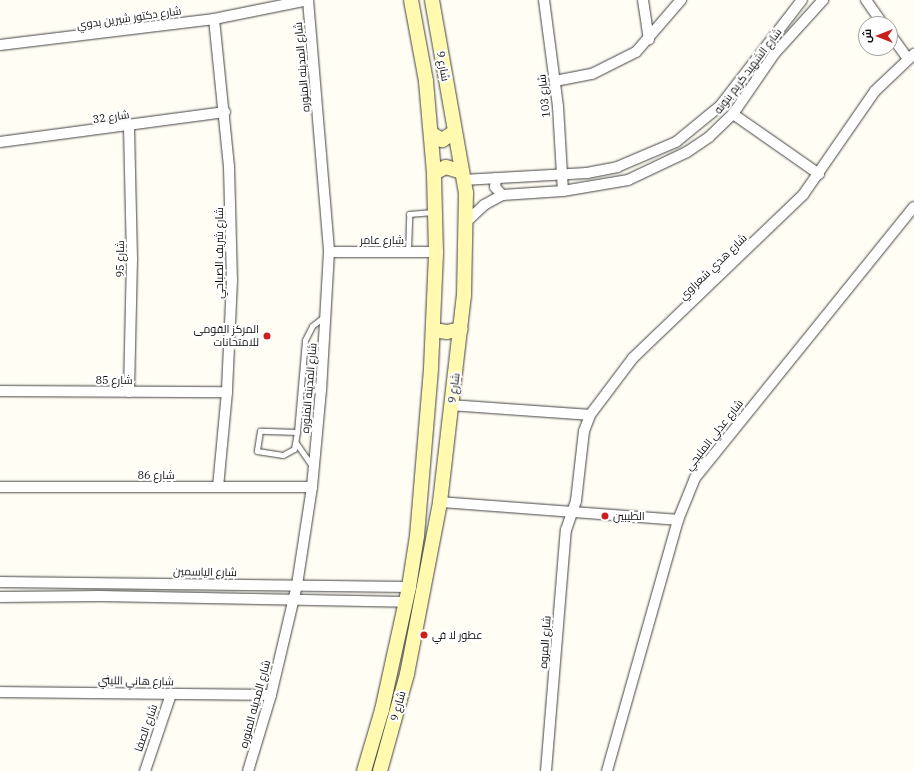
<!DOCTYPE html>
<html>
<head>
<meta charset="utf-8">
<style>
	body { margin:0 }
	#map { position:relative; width:914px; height:771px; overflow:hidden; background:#fffdf4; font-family:"IBM Plex Serif",Cairo,serif }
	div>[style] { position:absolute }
	.roads { filter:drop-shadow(0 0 1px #434343) drop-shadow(0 0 1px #434343) }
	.service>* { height:5px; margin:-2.5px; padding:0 2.5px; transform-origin:2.5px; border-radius:2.5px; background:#fff }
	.minor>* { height:10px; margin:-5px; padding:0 5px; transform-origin:5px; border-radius:5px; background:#fff }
	.secondary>* { height:14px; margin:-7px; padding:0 7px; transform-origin:7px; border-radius:7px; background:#fffaaf }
	.dots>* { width:11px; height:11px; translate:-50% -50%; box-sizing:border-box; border:2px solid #fff; border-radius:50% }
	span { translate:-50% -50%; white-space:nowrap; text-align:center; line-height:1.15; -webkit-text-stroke:4px #fff; paint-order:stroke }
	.street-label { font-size:11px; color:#101010 }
	.poi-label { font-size:11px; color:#101010 }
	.right { translate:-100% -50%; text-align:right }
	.left { translate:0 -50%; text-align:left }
	.north { position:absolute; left:858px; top:16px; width:40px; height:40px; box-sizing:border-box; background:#fff; border:1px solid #9f9f9f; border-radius:50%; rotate:270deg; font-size:11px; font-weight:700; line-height:16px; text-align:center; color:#101010 }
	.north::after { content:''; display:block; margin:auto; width:14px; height:18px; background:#cb1e1e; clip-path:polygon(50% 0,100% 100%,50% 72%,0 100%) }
</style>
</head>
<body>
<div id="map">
	<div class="roads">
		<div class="service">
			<div style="left:408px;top:251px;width:37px;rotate:-88deg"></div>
			<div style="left:409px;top:214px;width:24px;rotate:-5deg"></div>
			<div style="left:301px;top:389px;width:20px;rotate:3deg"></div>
			<div style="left:297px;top:432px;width:37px;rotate:-178deg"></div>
			<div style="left:260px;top:431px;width:20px;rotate:99deg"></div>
			<div style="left:257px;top:451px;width:26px;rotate:9deg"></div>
			<div style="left:283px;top:455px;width:13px;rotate:-29deg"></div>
			<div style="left:294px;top:449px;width:17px;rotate:-80deg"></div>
			<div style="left:297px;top:432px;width:92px;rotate:-85deg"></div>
			<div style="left:305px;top:340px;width:16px;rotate:-63deg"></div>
			<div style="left:312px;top:326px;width:16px;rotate:-38deg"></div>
			<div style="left:296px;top:443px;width:29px;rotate:55deg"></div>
		</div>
		<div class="minor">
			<div style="left:544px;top:0;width:108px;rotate:82.5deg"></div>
			<div style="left:558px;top:107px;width:84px;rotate:86.6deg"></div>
			<div style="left:643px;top:0;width:40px;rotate:81.5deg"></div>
			<div style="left:866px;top:0;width:29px;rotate:55deg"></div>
			<div style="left:214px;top:19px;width:149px;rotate:84.2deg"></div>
			<div style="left:229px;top:167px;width:113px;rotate:88.5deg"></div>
			<div style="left:232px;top:280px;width:112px;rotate:92.6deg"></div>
			<div style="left:227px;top:392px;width:95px;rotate:95.4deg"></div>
			<div style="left:890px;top:34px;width:31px;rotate:54deg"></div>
			<div style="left:0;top:45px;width:216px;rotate:-6.9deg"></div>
			<div style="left:214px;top:19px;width:96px;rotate:-11.4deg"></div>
			<div style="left:308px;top:0;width:253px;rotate:85.2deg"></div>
			<div style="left:329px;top:252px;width:138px;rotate:93.3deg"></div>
			<div style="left:321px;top:390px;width:97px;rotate:95.3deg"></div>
			<div style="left:312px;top:487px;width:99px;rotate:98.7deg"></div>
			<div style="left:297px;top:585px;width:113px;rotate:103.3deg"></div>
			<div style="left:271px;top:695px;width:79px;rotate:106.8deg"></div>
			<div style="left:555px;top:81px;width:38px;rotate:-11deg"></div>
			<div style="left:592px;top:74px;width:49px;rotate:-26.6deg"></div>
			<div style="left:636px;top:52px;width:69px;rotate:-49.1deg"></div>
			<div style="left:733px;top:114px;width:105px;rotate:34.9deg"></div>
			<div style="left:129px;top:127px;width:132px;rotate:88.7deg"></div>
			<div style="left:132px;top:259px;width:133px;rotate:91.3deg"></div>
			<div style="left:0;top:142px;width:227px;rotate:-7.6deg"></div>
			<div style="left:496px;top:178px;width:9px;rotate:96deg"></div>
			<div style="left:495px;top:187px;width:11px;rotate:49deg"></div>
			<div style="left:463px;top:180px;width:124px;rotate:-3.2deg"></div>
			<div style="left:587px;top:173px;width:31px;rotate:-11deg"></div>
			<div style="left:617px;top:167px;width:64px;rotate:-23deg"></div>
			<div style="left:676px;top:142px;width:57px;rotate:-39.3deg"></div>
			<div style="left:720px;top:106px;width:134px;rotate:-52.3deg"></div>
			<div style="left:466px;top:222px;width:25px;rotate:-43deg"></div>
			<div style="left:484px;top:205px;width:21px;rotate:-29deg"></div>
			<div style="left:502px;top:195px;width:61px;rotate:-3.8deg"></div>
			<div style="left:563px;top:191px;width:66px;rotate:-9.6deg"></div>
			<div style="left:628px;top:180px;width:65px;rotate:-25.4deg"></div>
			<div style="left:687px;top:152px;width:27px;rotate:-34deg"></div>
			<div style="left:709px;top:137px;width:33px;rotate:-44deg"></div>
			<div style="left:733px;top:114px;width:74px;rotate:-55.5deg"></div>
			<div style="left:775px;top:53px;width:72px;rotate:-47.8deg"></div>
			<div style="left:329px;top:252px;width:107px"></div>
			<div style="left:0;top:391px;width:227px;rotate:0.3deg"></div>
			<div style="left:451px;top:405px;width:139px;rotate:4.1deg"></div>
			<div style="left:0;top:487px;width:312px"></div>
			<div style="left:440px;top:502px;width:239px;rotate:4.3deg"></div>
			<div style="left:0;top:582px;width:409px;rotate:0.7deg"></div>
			<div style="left:0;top:597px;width:100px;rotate:-0.6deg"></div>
			<div style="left:100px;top:596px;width:306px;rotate:1.1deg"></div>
			<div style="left:0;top:692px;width:271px;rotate:0.6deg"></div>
			<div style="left:145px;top:771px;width:81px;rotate:-71.3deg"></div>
			<div style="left:546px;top:771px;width:242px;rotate:-85.3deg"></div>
			<div style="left:566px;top:530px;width:31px;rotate:-71deg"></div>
			<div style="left:576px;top:501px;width:70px;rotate:-83.5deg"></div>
			<div style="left:584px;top:431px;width:17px;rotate:-69deg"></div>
			<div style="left:590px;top:415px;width:71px;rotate:-53deg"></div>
			<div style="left:633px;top:358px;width:236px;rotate:-43.8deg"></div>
			<div style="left:803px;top:195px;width:126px;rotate:-55.3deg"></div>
			<div style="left:875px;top:91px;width:54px;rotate:-43.5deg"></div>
			<div style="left:607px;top:771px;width:261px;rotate:-74.2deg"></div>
			<div style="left:678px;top:520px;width:45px;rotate:-68deg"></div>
			<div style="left:695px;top:478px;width:348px;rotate:-51.1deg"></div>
		</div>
		<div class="secondary">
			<div style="left:432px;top:134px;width:12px;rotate:31deg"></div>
			<div style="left:442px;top:140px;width:15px;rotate:-32deg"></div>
			<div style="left:434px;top:173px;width:13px;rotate:-27deg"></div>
			<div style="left:446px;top:167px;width:17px;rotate:17deg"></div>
			<div style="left:433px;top:330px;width:14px;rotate:8deg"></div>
			<div style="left:447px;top:332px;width:14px;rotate:-12deg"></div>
			<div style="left:364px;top:771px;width:64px;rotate:-73.6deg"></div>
			<div style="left:382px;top:710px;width:126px;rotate:-77.6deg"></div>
			<div style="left:409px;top:587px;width:52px;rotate:-81.1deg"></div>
			<div style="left:417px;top:536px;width:169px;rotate:-85.2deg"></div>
			<div style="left:431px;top:368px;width:116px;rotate:-87.5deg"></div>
			<div style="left:436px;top:252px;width:79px;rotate:-91.5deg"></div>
			<div style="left:434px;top:173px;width:92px;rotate:-95deg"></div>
			<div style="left:426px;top:81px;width:82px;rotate:-100.5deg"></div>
			<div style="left:380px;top:771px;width:101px;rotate:-74.4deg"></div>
			<div style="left:407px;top:674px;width:175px;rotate:-79.1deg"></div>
			<div style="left:440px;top:502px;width:207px;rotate:-83.4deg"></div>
			<div style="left:464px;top:296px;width:103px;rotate:-88.9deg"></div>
			<div style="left:466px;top:193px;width:196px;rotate:-100deg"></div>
		</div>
	</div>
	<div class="dots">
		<div style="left:267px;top:336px;background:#cb1e1e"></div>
		<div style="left:605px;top:516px;background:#cb1e1e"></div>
		<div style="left:424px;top:635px;background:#cb1e1e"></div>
	</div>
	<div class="street-label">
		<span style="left:129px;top:18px;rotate:-8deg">شارع دكتور شيرين بدوي</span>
		<span style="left:443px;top:66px;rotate:80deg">شارع 9</span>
		<span style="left:302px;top:67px;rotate:-95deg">شارع المدينه المنوره</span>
		<span style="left:748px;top:71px;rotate:-53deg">شارع الشهيد كريم بنونه</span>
		<span style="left:544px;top:96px;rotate:-96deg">شارع 103</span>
		<span style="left:111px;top:117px;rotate:-8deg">شارع 32</span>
		<span style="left:382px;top:240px">شارع عامر</span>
		<span style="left:219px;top:253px;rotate:-90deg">شارع شريف الصباحي</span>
		<span style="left:120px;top:259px;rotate:-90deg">شارع 95</span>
		<span style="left:713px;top:267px;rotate:-44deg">شارع هدي شعراوي</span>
		<span style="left:114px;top:380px">شارع 85</span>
		<span style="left:309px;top:388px;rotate:-85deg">شارع المدينه المنوره</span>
		<span style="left:454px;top:388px;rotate:-82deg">شارع 9</span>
		<span style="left:714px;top:435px;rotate:-52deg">شارع عدلي المليجي</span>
		<span style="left:156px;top:475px">شارع 86</span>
		<span style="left:205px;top:572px;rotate:1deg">شارع الياسمين</span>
		<span style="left:545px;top:642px;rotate:-86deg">شارع المروه</span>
		<span style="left:136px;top:681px;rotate:1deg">شارع هاني الليثي</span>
		<span style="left:255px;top:704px;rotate:-75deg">شارع المدينه المنوره</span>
		<span style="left:398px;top:706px;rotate:-75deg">شارع 9</span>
		<span style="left:146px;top:728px;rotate:-71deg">شارع الصفا</span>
	</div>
	<div class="poi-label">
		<span class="right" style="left:259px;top:336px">المركز القومى<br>للامتحانات</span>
		<span class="left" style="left:613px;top:516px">الطيبين</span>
		<span class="left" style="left:432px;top:635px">عطور لا في</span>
	</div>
	<div class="north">ش</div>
</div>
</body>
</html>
